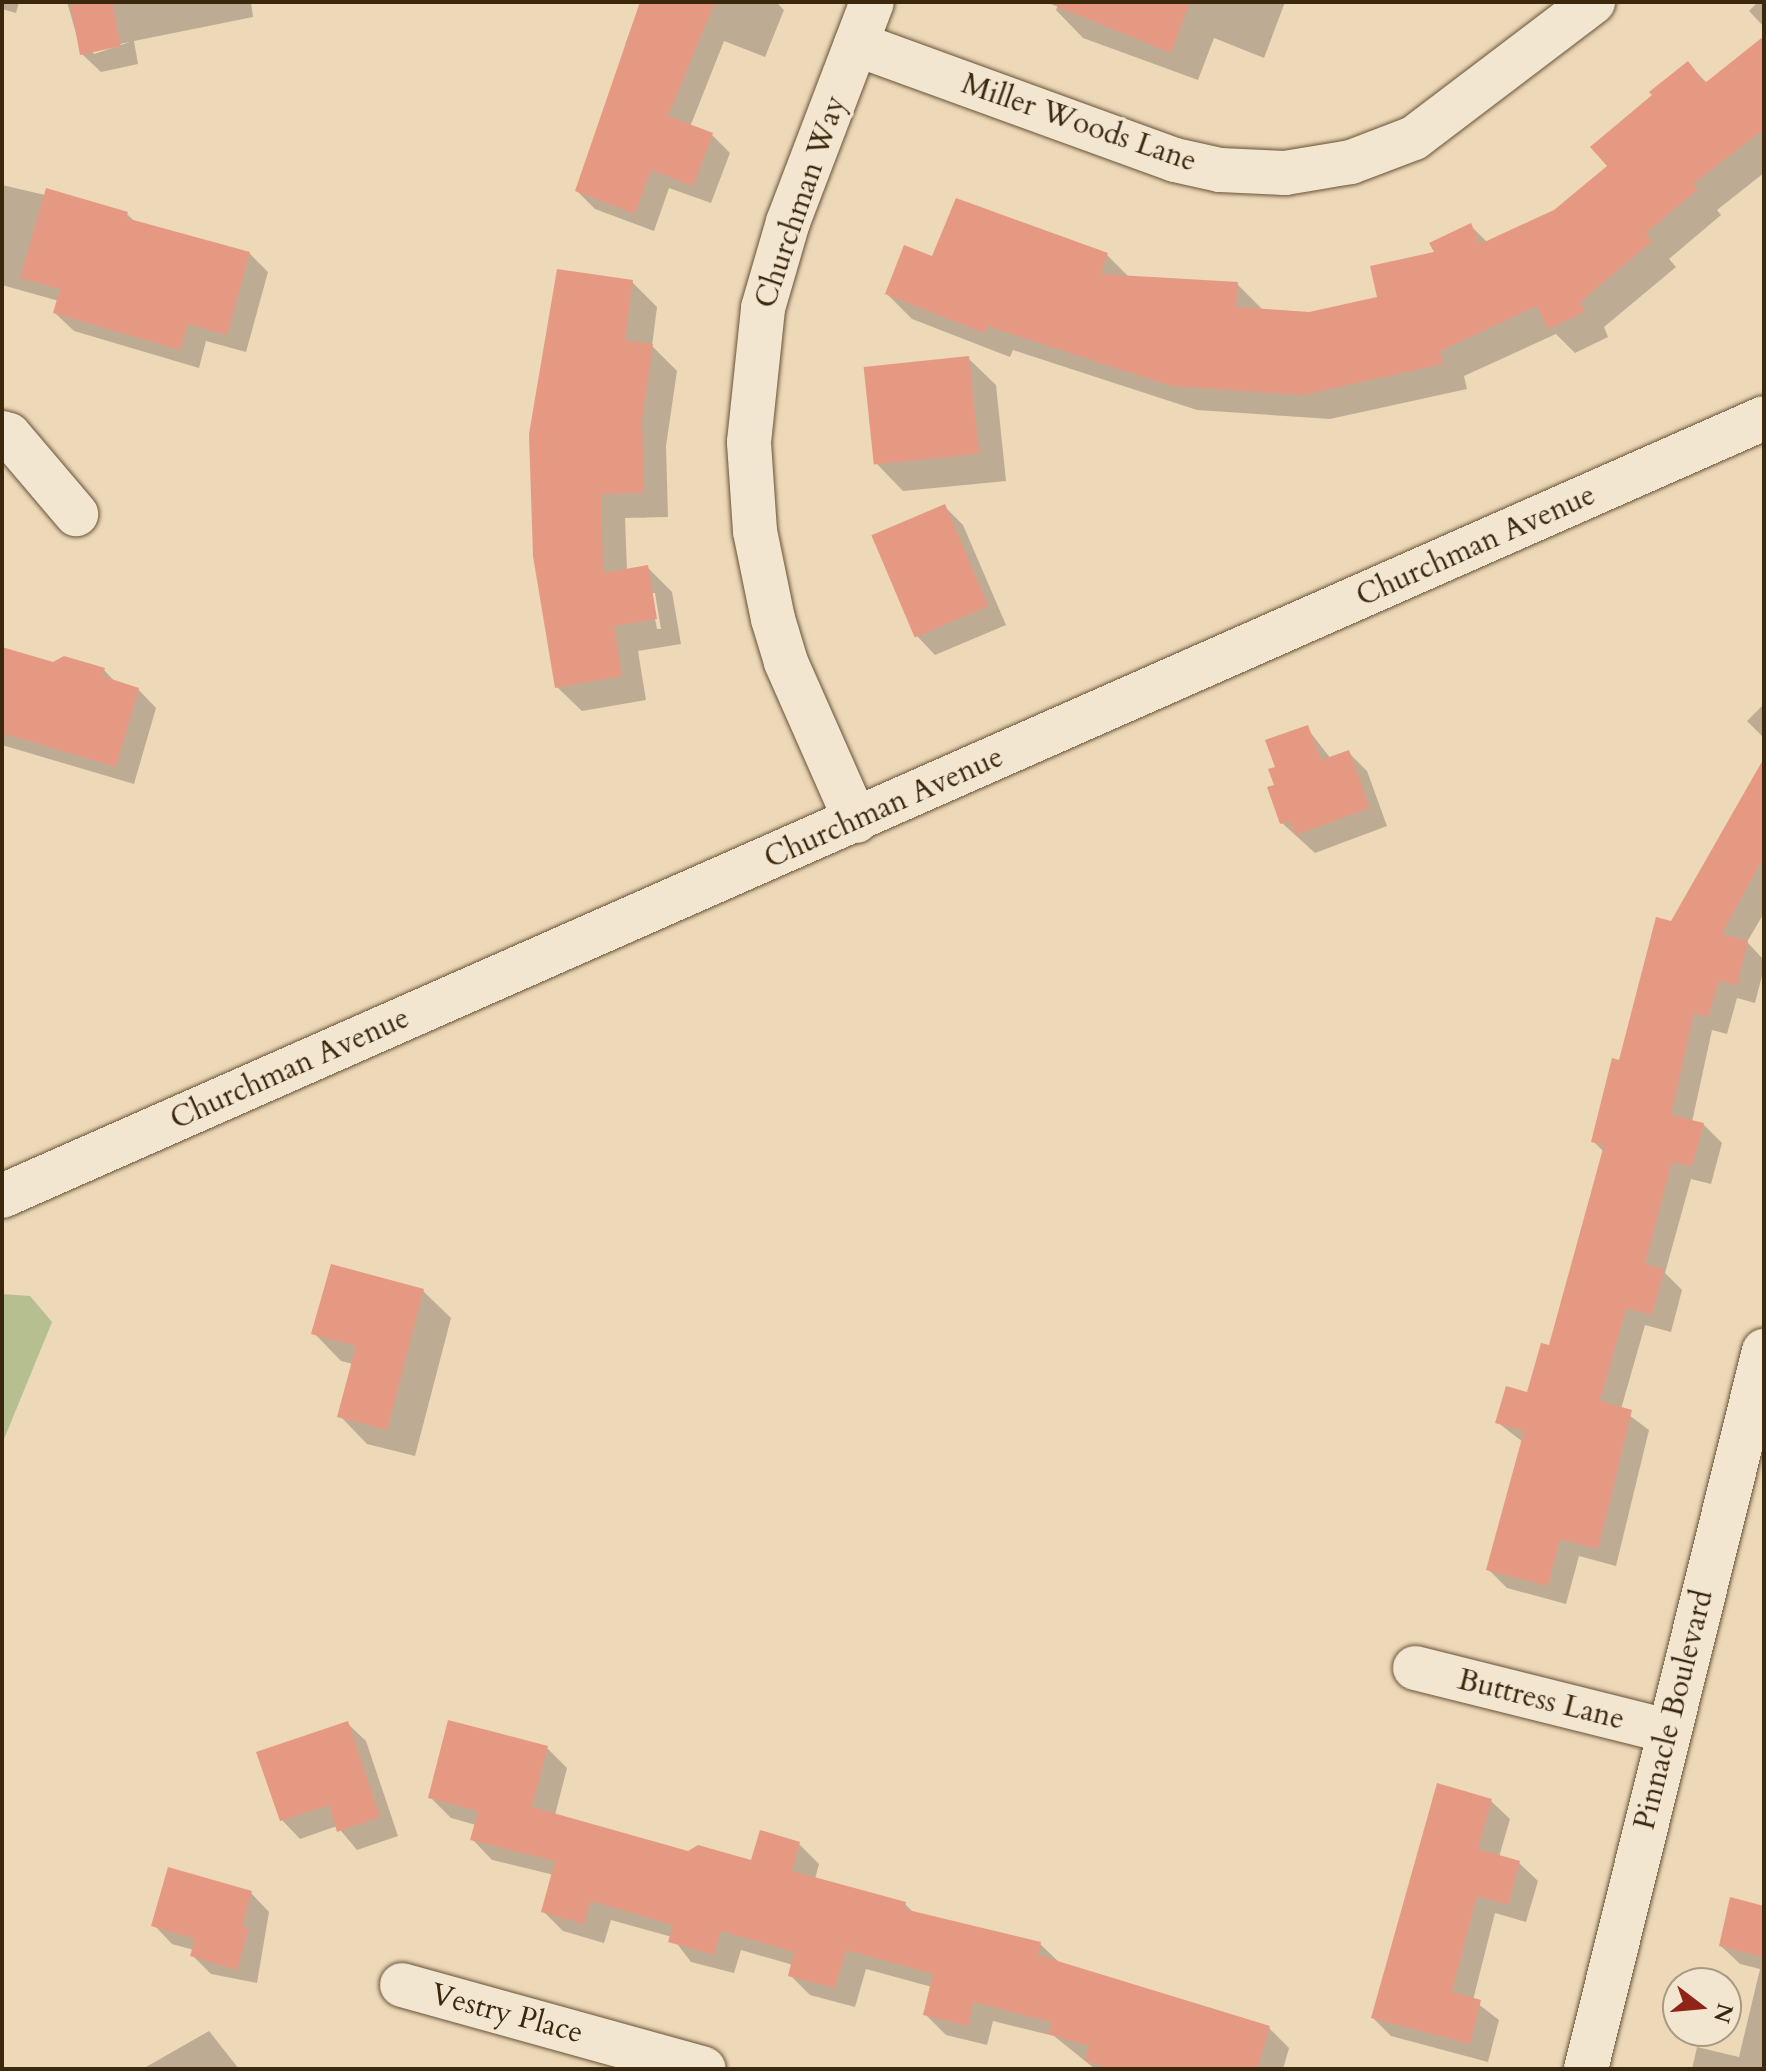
<!DOCTYPE html>
<html>
<head>
<meta charset="utf-8">
<style>
	body { margin:0 }
	#map { position:relative; width:1766px; height:2071px; overflow:hidden; background:#edd8b8; font-family:Cardo,serif }
	div>[style] { position:absolute }
	.green>* { inset:0; background:#b5bf90 }
	.shadow>* { inset:0; background:#0003 }
	.building>* { inset:0; background:#e69982; transform-origin:0 0 }
	.roads { filter:drop-shadow(0 0 2px #675337) drop-shadow(0 0 2px #675337) }
	.minor>* { height:44px; margin:-22px; padding:0 22px; transform-origin:22px; border-radius:22px; background:#f3e6d1 }
	span { translate:-50% -50%; white-space:nowrap; text-align:center; line-height:1.15; -webkit-text-stroke:7px #f3e6d1; paint-order:stroke }
	.street-label { font-size:30px; color:#3a270c }
	.frame { position:absolute; inset:0; border:4px solid #3a270c; pointer-events:none }
	.north { position:absolute; left:1662px; top:1967px; width:80px; height:80px; box-sizing:border-box; background:#f3e6d1; border:2px solid #a99a82; border-radius:50%; rotate:106deg; font-size:22px; font-weight:700; line-height:32px; text-align:center; color:#3a270c }
	.north::after { content:''; display:block; margin:auto; width:28px; height:36px; background:#8f2418; clip-path:polygon(50% 0,100% 100%,50% 72%,0 100%) }
</style>
</head>
<body>
<div id="map">
	<div class="green">
		<div style="clip-path:polygon(2px 1294px,30px 1296px,52px 1322px,2px 1444px)"></div>
	</div>
	<div class="shadow">
		<div style="clip-path:polygon(2px 2px,19px 2px,16px 13px,2px 9px)"></div>
		<div style="clip-path:polygon(evenodd,67px 2px,251px 2px,253px 17px,134px 41px,138px 64px,101px 72px,82px 54px,67px 2px,130px 42px,94px 54px,91px 50px,130px 42px)"></div>
		<div style="clip-path:polygon(641px 2px,776px 2px,784px 10px,765px 57px,724px 41px,690px 127px,712px 135px,730px 153px,711px 203px,669px 188px,654px 231px,595px 209px,577px 191px,629px 50px,625px 45px)"></div>
		<div style="clip-path:polygon(1059px 2px,1285px 2px,1264px 58px,1214px 38px,1198px 80px,1083px 38px,1056px 10px)"></div>
		<div style="clip-path:polygon(1758px 2px,1764px 2px,1764px 27px,1749px 11px)"></div>
		<div style="clip-path:polygon(1764px 39px,1764px 173px,1717px 210px,1721px 215px,1669px 259px,1676px 267px,1604px 327px,1608px 337px,1575px 353px,1556px 334px,1464px 376px,1467px 389px,1330px 419px,1197px 410px,1013px 350px,1010px 357px,912px 319px,887px 294px,934px 259px,1107px 255px,1129px 277px,1237px 284px,1262px 309px,1309px 314px,1379px 298px,1470px 225px,1488px 243px,1555px 212px,1610px 167px,1688px 64px,1707px 83px)"></div>
		<div style="clip-path:polygon(2px 185px,127px 214px,135px 222px,249px 253px,268px 272px,246px 352px,206px 341px,199px 368px,74px 331px,55px 313px,59px 301px,2px 285px)"></div>
		<div style="clip-path:polygon(evenodd,632px 282px,657px 307px,652px 346px,677px 371px,666px 446px,668px 517px,625px 518px,627px 571px,647px 567px,672px 592px,681px 644px,638px 651px,646px 700px,582px 711px,557px 687px,632px 282px,650px 593px,655px 593px,661px 629px,657px 629px,650px 593px)"></div>
		<div style="clip-path:polygon(968px 358px,996px 385px,1006px 481px,903px 491px,876px 463px)"></div>
		<div style="clip-path:polygon(945px 507px,963px 525px,1006px 625px,935px 655px,917px 636px)"></div>
		<div style="clip-path:polygon(2px 649px,53px 664px,104px 670px,116px 683px,138px 689px,156px 708px,134px 784px,2px 745px)"></div>
		<div style="clip-path:polygon(1764px 704px,1764px 738px,1747px 721px)"></div>
		<div style="clip-path:polygon(1307px 728px,1331px 759px,1348px 752px,1367px 771px,1387px 826px,1315px 853px,1282px 823px,1278px 768px)"></div>
		<div style="clip-path:polygon(1764px 762px,1764px 913px,1747px 942px,1764px 960px,1764px 968px,1755px 1003px,1737px 998px,1727px 1034px,1712px 1030px,1692px 1122px,1703px 1124px,1722px 1143px,1711px 1184px,1691px 1179px,1665px 1273px,1682px 1290px,1671px 1332px,1645px 1325px,1621px 1409px,1649px 1430px,1616px 1566px,1579px 1556px,1566px 1604px,1507px 1588px,1488px 1569px,1523px 1442px,1497px 1422px,1528px 1395px,1550px 1347px,1604px 1152px,1593px 1141px,1672px 923px)"></div>
		<div style="clip-path:polygon(423px 1291px,451px 1318px,415px 1456px,367px 1444px,340px 1416px,353px 1364px,341px 1361px,314px 1333px)"></div>
		<div style="clip-path:polygon(347px 1723px,366px 1741px,398px 1836px,357px 1850px,337px 1826px,300px 1839px,282px 1820px)"></div>
		<div style="clip-path:polygon(547px 1748px,567px 1768px,555px 1815px,689px 1853px,753px 1863px,799px 1844px,819px 1864px,815px 1879px,905px 1904px,915px 1914px,1040px 1944px,1061px 1964px,1269px 2028px,1289px 2048px,1283px 2069px,1095px 2069px,1054px 2036px,993px 2021px,987px 2045px,946px 2035px,926px 2015px,932px 1987px,866px 1969px,855px 2007px,810px 1995px,790px 1975px,793px 1965px,741px 1950px,734px 1973px,691px 1962px,672px 1937px,611px 1920px,604px 1943px,563px 1931px,543px 1911px,554px 1875px,492px 1860px,472px 1839px,476px 1825px,451px 1818px,431px 1798px)"></div>
		<div style="clip-path:polygon(1491px 1801px,1510px 1819px,1499px 1857px,1519px 1863px,1538px 1881px,1526px 1922px,1495px 1913px,1473px 2000px,1499px 2020px,1488px 2062px,1391px 2036px,1373px 2018px)"></div>
		<div style="clip-path:polygon(251px 1893px,269px 1912px,257px 1983px,211px 1974px,192px 1955px,194px 1950px,172px 1944px,154px 1925px)"></div>
		<div style="clip-path:polygon(1764px 1908px,1764px 2069px,1692px 2069px,1697px 2047px,1739px 2057px,1760px 1969px,1740px 1964px,1721px 1946px)"></div>
		<div style="clip-path:polygon(209px 2031px,239px 2069px,147px 2069px,146px 2067px)"></div>
	</div>
	<div class="building">
		<div style="clip-path:polygon(70px 2px,112px 2px,121px 46px,80px 55px)"></div>
		<div style="clip-path:polygon(640px 2px,715px 2px,668px 116px,713px 133px,693px 186px,651px 170px,635px 214px,575px 191px)"></div>
		<div style="clip-path:polygon(1046px 2px,1190px 2px,1171px 53px)"></div>
		<div style="clip-path:polygon(1764px 36px,1764px 129px,1693px 184px,1698px 189px,1646px 233px,1652px 241px,1580px 302px,1585px 312px,1548px 329px,1537px 306px,1440px 351px,1443px 364px,1303px 395px,1171px 386px,987px 326px,984px 333px,885px 294px,904px 245px,932px 256px,956px 198px,1108px 253px,1101px 274px,1238px 282px,1236px 307px,1309px 312px,1377px 297px,1370px 266px,1434px 252px,1429px 243px,1471px 223px,1480px 244px,1554px 210px,1607px 166px,1590px 147px,1652px 95px,1649px 92px,1688px 61px,1705px 83px)"></div>
		<div style="clip-path:polygon(46px 188px,128px 212px,126px 218px,250px 252px,227px 335px,188px 324px,180px 350px,53px 313px,60px 289px,20px 278px)"></div>
		<div style="clip-path:polygon(557px 269px,633px 280px,625px 340px,653px 344px,642px 420px,644px 493px,601px 494px,603px 573px,648px 565px,657px 619px,614px 626px,622px 676px,555px 688px,533px 556px,529px 434px)"></div>
		<div style="left:969px;top:356px;width:98px;height:106px;rotate:84deg"></div>
		<div style="left:945px;top:504px;width:111px;height:80px;rotate:67deg"></div>
		<div style="clip-path:polygon(2px 647px,53px 662px,64px 656px,105px 668px,102px 676px,139px 688px,116px 767px,2px 733px)"></div>
		<div style="clip-path:polygon(1308px 725px,1321px 760px,1349px 750px,1370px 808px,1295px 835px,1290px 821px,1280px 824px,1267px 787px,1274px 785px,1268px 769px,1275px 767px,1265px 740px)"></div>
		<div style="clip-path:polygon(1764px 758px,1764px 856px,1722px 934px,1748px 941px,1737px 985px,1719px 981px,1708px 1017px,1694px 1013px,1671px 1115px,1704px 1123px,1692px 1166px,1672px 1162px,1645px 1264px,1664px 1269px,1652px 1315px,1626px 1308px,1600px 1401px,1632px 1410px,1598px 1549px,1560px 1539px,1548px 1586px,1486px 1570px,1524px 1431px,1495px 1423px,1506px 1386px,1527px 1392px,1541px 1343px,1549px 1345px,1604px 1145px,1591px 1142px,1612px 1058px,1619px 1060px,1656px 917px,1671px 921px)"></div>
		<div style="clip-path:polygon(331px 1264px,424px 1289px,387px 1430px,337px 1417px,356px 1346px,311px 1334px)"></div>
		<div style="clip-path:polygon(448px 1720px,548px 1746px,532px 1807px,688px 1851px,698px 1845px,751px 1860px,760px 1830px,800px 1842px,792px 1871px,906px 1902px,904px 1909px,1041px 1942px,1038px 1955px,1270px 2026px,1257px 2069px,1112px 2069px,1085px 2061px,1089px 2046px,1048px 2034px,1052px 2022px,973px 2002px,968px 2026px,923px 2015px,933px 1974px,846px 1950px,835px 1988px,788px 1976px,794px 1952px,721px 1931px,714px 1955px,668px 1942px,673px 1925px,591px 1901px,584px 1924px,541px 1912px,555px 1861px,470px 1840px,478px 1811px,428px 1798px)"></div>
		<div style="clip-path:polygon(348px 1721px,380px 1817px,337px 1832px,329px 1805px,280px 1821px,256px 1752px)"></div>
		<div style="clip-path:polygon(1437px 1783px,1492px 1799px,1478px 1849px,1520px 1861px,1508px 1905px,1477px 1896px,1452px 1992px,1481px 2000px,1470px 2044px,1371px 2018px)"></div>
		<div style="clip-path:polygon(168px 1867px,252px 1891px,242px 1926px,249px 1928px,237px 1970px,190px 1956px,195px 1939px,151px 1926px)"></div>
		<div style="clip-path:polygon(1730px 1897px,1764px 1906px,1764px 1957px,1719px 1946px)"></div>
	</div>
	<div class="roads">
		<div class="minor">
			<div style="left:856px;top:44px;width:339px;rotate:20deg"></div>
			<div style="left:1175px;top:160px;width:46px;rotate:12.5deg"></div>
			<div style="left:1220px;top:170px;width:65px;rotate:2.6deg"></div>
			<div style="left:1285px;top:173px;width:67px;rotate:-9.5deg"></div>
			<div style="left:1351px;top:162px;width:67px;rotate:-20.9deg"></div>
			<div style="left:1414px;top:138px;width:225px;rotate:-37.2deg"></div>
			<div style="left:2px;top:433px;width:7px;rotate:16deg"></div>
			<div style="left:9px;top:435px;width:104px;rotate:49.7deg"></div>
			<div style="left:856px;top:821px;width:174px;rotate:-113.8deg"></div>
			<div style="left:786px;top:662px;width:45px;rotate:-106.8deg"></div>
			<div style="left:773px;top:619px;width:90px;rotate:-101.6deg"></div>
			<div style="left:755px;top:531px;width:89px;rotate:-93.9deg"></div>
			<div style="left:749px;top:442px;width:135px;rotate:-84deg"></div>
			<div style="left:763px;top:308px;width:90px;rotate:-73.8deg"></div>
			<div style="left:788px;top:222px;width:235px;rotate:-69.1deg"></div>
			<div style="left:2px;top:1196px;width:1926px;rotate:-23.82deg"></div>
			<div style="left:1415px;top:1668px;width:260px;rotate:14deg"></div>
			<div style="left:402px;top:1985px;width:313px;rotate:15.5deg"></div>
			<div style="left:1586px;top:2069px;width:740px;rotate:-76.08deg"></div>
		</div>
	</div>
	<div class="street-label">
		<span style="left:1079px;top:123px;rotate:19deg">Miller Woods Lane</span>
		<span style="left:801px;top:202px;rotate:-71deg">Churchman Way</span>
		<span style="left:1476px;top:546px;rotate:-24deg">Churchman Avenue</span>
		<span style="left:884px;top:808px;rotate:-24deg">Churchman Avenue</span>
		<span style="left:290px;top:1069px;rotate:-24deg">Churchman Avenue</span>
		<span style="left:1541px;top:1700px;rotate:14deg">Buttress Lane</span>
		<span style="left:1674px;top:1710px;rotate:-76deg">Pinnacle Boulevard</span>
		<span style="left:507px;top:2014px;rotate:15deg">Vestry Place</span>
	</div>
	<div class="frame"></div>
	<div class="north">N</div>
</div>
</body>
</html>
